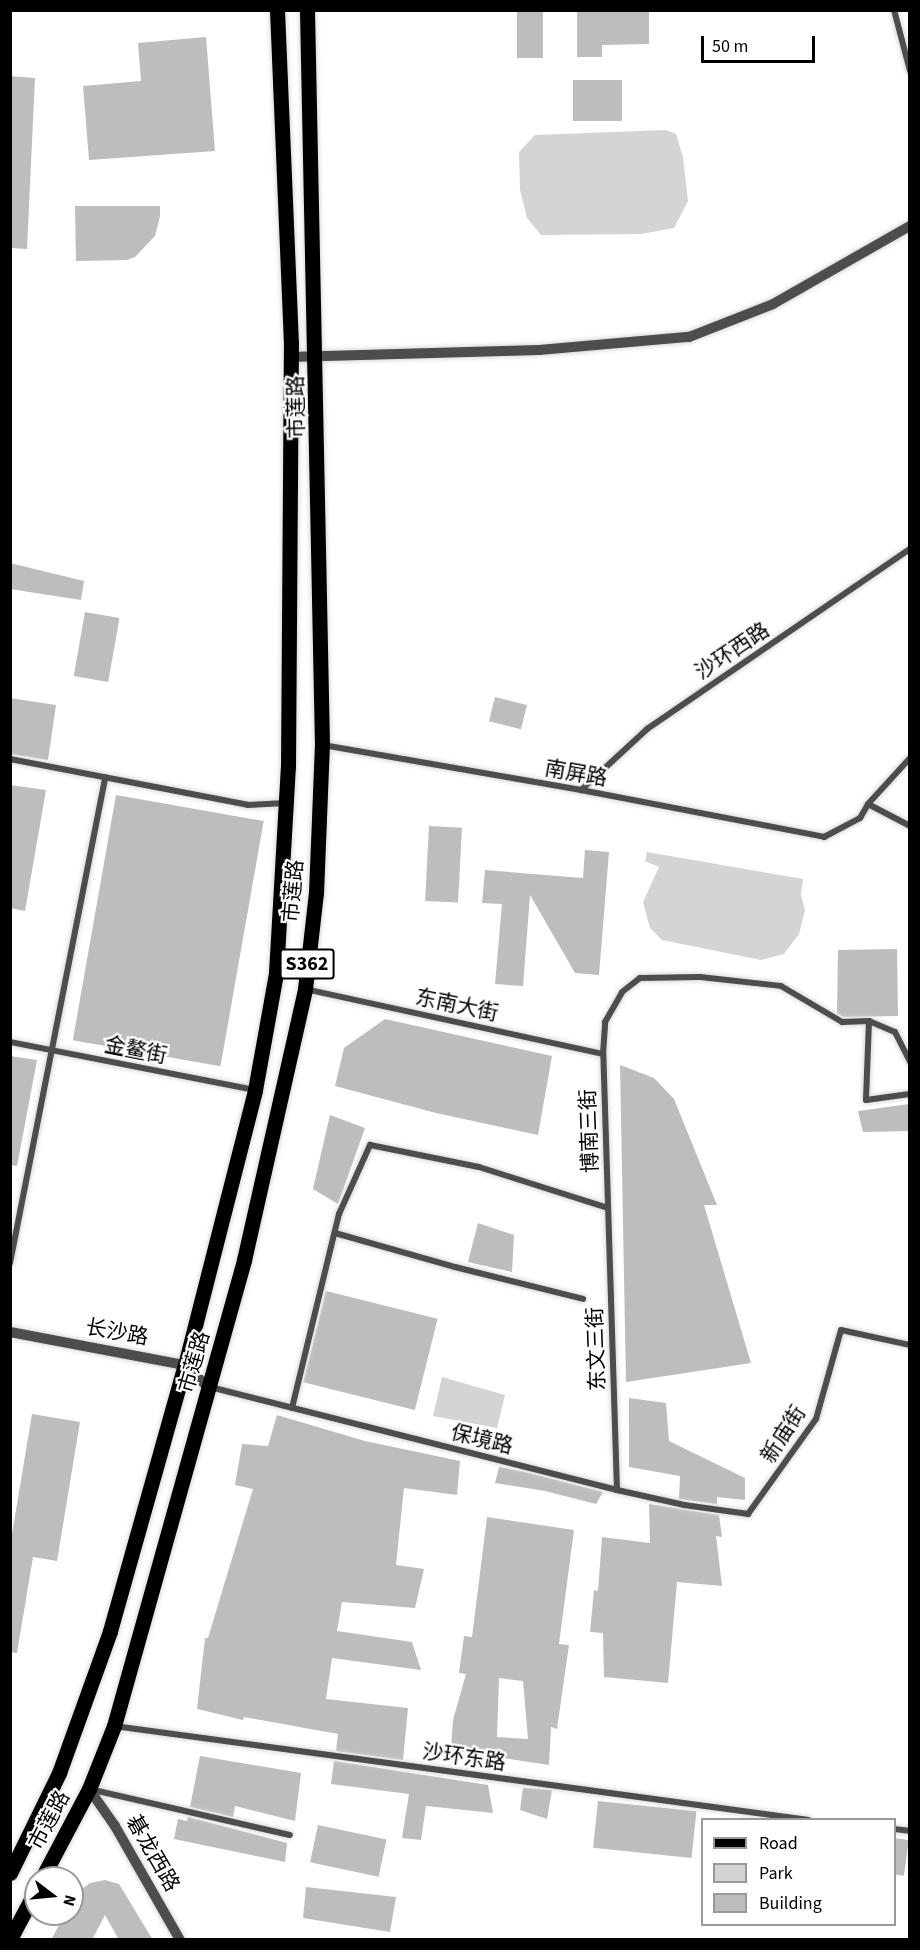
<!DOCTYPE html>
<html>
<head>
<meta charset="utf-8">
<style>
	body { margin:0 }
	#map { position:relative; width:920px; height:1950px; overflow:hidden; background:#fff; font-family:"Source Sans 3","Noto Sans SC",sans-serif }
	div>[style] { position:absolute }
	.green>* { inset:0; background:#d4d4d4 }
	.building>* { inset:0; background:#bdbdbd; transform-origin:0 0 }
	.roads { filter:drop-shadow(0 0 2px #dbdbdb) drop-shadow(0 0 2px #dbdbdb) }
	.minor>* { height:6px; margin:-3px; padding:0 3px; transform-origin:3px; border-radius:3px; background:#4d4d4d }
	.tertiary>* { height:10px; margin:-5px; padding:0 5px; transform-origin:5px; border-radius:5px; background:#4d4d4d }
	.primary>* { height:15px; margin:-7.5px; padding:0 7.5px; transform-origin:7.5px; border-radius:7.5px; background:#000 }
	span { translate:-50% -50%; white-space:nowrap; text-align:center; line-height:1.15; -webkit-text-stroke:4.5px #fff; paint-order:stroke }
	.shield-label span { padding:2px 4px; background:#fff; border:2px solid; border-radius:4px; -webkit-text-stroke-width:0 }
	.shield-label { font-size:20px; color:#000; font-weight:700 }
	.street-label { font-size:21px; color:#000 }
	.frame { position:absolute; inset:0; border:12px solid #000; pointer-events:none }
	.legend { position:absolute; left:701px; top:1818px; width:195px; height:108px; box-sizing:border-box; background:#fff; border:2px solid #999; margin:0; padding:8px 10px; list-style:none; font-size:18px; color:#000 }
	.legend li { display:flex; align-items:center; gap:12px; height:30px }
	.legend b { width:30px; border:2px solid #999 }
	.north { position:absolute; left:24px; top:1866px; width:60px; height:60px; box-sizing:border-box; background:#fff; border:2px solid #999; border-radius:50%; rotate:106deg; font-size:16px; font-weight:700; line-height:24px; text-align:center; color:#000 }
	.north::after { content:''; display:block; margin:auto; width:21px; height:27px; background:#000; clip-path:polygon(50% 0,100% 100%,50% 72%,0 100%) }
	.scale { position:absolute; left:701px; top:36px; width:114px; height:27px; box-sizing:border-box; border:3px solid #000; border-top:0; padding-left:8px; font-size:18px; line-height:21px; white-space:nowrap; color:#000; -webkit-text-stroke:4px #fff; paint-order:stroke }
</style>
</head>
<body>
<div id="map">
	<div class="green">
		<div style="clip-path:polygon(666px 130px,676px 134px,683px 157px,688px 201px,674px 228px,641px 234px,541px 235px,527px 218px,520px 190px,519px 152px,535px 135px)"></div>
		<div style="clip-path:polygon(647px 852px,803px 879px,801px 895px,805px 910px,799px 934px,784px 954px,761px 960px,662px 940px,650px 928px,643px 902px,659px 867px,645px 861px)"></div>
		<div style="clip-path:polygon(442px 1377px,505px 1395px,497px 1428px,433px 1416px)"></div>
	</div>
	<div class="building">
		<div style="left:517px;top:10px;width:26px;height:48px"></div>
		<div style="clip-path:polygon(577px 10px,649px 10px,649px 44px,602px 45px,602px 57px,577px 57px)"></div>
		<div style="clip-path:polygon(206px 37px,215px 151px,89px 160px,83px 86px,141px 81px,138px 43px)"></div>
		<div style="clip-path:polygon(10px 76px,35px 78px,27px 249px,10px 248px)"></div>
		<div style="left:573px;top:80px;width:49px;height:41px"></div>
		<div style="clip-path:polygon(75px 206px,160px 206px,160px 216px,155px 236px,135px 257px,127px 260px,76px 261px)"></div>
		<div style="clip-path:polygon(10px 563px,84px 581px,81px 600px,10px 589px)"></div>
		<div style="left:85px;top:612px;width:35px;height:65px;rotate:10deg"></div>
		<div style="left:495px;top:697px;width:33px;height:25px;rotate:14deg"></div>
		<div style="clip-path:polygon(10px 698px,56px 705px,48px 760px,10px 754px)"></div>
		<div style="clip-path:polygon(10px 785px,46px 790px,25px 911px,10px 908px)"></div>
		<div style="left:116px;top:795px;width:150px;height:249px;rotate:10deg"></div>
		<div style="left:429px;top:826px;width:33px;height:75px;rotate:3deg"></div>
		<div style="clip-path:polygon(585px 850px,609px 852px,599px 975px,575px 973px,530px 895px,523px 986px,495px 984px,502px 904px,482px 903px,485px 870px,583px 878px)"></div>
		<div style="clip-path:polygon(897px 949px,898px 1016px,843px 1017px,837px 1013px,838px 950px)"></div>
		<div style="clip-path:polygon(385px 1019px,552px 1056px,538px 1135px,436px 1113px,335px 1086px,344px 1048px)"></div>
		<div style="clip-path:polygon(10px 1056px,37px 1060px,17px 1166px,10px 1165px)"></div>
		<div style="clip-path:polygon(620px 1065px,654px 1078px,674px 1099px,717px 1205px,704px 1205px,751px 1363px,626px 1382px)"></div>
		<div style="clip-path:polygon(909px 1104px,909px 1131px,863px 1132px,858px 1111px)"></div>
		<div style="clip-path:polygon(330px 1115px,365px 1128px,338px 1204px,313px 1189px)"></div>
		<div style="clip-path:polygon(478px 1223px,514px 1235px,512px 1272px,468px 1262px)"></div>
		<div style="left:326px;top:1291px;width:115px;height:94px;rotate:14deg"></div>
		<div style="clip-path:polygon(629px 1398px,666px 1403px,669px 1441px,745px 1478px,745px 1500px,717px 1497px,717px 1504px,679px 1499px,680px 1476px,629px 1467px)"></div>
		<div style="clip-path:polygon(32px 1414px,80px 1422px,57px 1561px,33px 1557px,17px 1653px,10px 1652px,10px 1546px)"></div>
		<div style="clip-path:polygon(277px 1415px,365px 1441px,460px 1461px,457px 1495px,404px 1488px,396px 1565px,424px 1569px,415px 1608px,342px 1602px,337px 1631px,412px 1642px,421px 1670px,332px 1658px,326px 1699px,408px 1708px,403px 1760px,336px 1751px,338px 1734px,244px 1717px,243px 1720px,197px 1709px,205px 1638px,208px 1638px,253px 1489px,235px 1485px,242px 1444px,268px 1446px)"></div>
		<div style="clip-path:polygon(499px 1467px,525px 1472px,603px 1492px,596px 1504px,545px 1491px,495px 1483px)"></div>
		<div style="clip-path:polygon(649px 1504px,719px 1515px,722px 1537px,716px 1536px,722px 1586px,677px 1582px,668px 1683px,604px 1677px,603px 1633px,590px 1632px,594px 1590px,598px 1591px,602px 1537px,650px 1543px)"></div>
		<div style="clip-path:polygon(evenodd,487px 1517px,574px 1530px,559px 1644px,569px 1645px,557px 1729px,551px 1727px,549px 1765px,451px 1750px,453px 1720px,466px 1674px,459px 1673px,464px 1636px,472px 1637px,487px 1517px,499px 1678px,523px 1681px,528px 1739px,497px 1737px,499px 1678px)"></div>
		<div style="clip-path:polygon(200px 1756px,301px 1773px,295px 1821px,235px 1806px,233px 1817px,190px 1807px)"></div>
		<div style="clip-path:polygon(334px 1761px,488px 1785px,493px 1813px,426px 1806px,421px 1840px,402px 1838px,409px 1794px,331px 1784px)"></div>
		<div style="clip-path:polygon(523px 1788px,552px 1790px,547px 1819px,520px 1810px)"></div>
		<div style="left:598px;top:1801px;width:99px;height:47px;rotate:6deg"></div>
		<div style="clip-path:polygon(188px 1817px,287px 1843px,285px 1862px,174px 1839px,178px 1819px,187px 1821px)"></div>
		<div style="left:318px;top:1825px;width:70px;height:38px;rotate:12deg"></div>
		<div style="left:894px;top:1838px;width:15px;height:36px;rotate:8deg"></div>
		<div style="clip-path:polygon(105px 1880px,119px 1884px,153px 1940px,119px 1940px,105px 1915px,92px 1940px,51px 1940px,65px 1914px,72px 1914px,72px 1901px,78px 1892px,90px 1883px)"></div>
		<div style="clip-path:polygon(306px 1887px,396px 1897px,390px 1932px,303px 1918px)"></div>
	</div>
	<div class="roads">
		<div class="minor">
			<div style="left:894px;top:10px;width:63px;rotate:75.3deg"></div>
			<div style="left:323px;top:745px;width:262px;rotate:9.9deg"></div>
			<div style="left:581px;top:790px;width:248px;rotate:10.9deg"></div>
			<div style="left:824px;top:837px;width:41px;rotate:-27.8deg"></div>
			<div style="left:860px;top:818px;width:16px;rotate:-60deg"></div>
			<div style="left:868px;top:804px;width:62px;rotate:-47.6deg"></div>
			<div style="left:10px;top:759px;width:242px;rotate:10.9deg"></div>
			<div style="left:248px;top:805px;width:37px;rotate:-3deg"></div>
			<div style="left:581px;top:790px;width:90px;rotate:-42.7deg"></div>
			<div style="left:647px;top:729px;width:319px;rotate:-34.4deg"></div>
			<div style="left:868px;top:804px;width:47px;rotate:27.6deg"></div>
			<div style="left:305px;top:989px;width:305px;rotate:12.3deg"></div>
			<div style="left:869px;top:1021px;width:79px;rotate:92.2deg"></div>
			<div style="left:866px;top:1100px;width:44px;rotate:-7.8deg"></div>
			<div style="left:10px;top:1042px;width:249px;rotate:11.1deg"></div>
			<div style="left:335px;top:1233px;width:125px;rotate:15.8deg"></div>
			<div style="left:455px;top:1267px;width:132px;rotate:14deg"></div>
			<div style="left:10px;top:1263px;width:495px;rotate:-78.9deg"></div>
			<div style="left:210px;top:1387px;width:420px;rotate:14.2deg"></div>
			<div style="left:617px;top:1490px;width:69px;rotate:12.6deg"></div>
			<div style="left:684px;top:1505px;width:65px;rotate:8deg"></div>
			<div style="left:748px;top:1514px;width:117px;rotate:-54.4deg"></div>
			<div style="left:816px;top:1419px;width:92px;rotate:-74.3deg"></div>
			<div style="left:841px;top:1330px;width:71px;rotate:12.3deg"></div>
			<div style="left:292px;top:1408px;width:200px;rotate:-76.4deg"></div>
			<div style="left:339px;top:1214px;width:76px;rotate:-65.8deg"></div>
			<div style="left:370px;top:1145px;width:111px;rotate:11.4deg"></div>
			<div style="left:479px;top:1167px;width:135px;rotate:17.6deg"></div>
			<div style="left:617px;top:1490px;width:436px;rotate:-91.8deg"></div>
			<div style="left:603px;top:1054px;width:32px;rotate:-86deg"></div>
			<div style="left:605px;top:1022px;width:34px;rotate:-60deg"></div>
			<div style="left:622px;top:992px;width:23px;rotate:-38deg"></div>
			<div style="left:640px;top:978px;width:60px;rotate:-1deg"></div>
			<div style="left:700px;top:977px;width:81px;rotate:6.3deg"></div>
			<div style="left:781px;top:986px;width:71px;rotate:30.5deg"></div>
			<div style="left:842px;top:1022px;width:27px;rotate:-2deg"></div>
			<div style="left:869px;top:1021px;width:28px;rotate:23deg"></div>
			<div style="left:895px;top:1032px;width:34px;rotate:63deg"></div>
			<div style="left:114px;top:1726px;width:701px;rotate:7.7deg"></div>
			<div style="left:89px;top:1789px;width:206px;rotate:12.9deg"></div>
			<div style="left:894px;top:1829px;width:16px;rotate:7deg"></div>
		</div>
		<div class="tertiary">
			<div style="left:290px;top:357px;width:249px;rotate:-1.6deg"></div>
			<div style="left:539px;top:350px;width:151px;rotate:-5deg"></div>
			<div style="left:689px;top:337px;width:90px;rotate:-21.4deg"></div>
			<div style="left:773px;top:304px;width:158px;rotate:-29.7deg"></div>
			<div style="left:10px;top:1332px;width:178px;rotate:10.7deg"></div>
			<div style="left:185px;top:1365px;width:32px;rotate:44deg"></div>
			<div style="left:89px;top:1789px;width:45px;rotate:54.9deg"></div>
			<div style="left:115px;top:1826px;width:131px;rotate:60.3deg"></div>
		</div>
		<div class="primary">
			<div style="left:10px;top:1873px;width:111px;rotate:-63.9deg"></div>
			<div style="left:59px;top:1773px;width:151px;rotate:-70.2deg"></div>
			<div style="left:110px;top:1631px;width:276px;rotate:-74.3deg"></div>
			<div style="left:185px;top:1365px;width:284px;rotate:-75.7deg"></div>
			<div style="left:255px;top:1090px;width:119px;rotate:-79.8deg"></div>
			<div style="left:276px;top:973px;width:206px;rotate:-86.7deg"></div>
			<div style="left:288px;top:767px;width:423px;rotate:-89.6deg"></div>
			<div style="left:291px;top:344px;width:334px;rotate:-92.4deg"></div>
			<div style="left:42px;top:1878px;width:101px;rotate:-62.2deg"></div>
			<div style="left:89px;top:1789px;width:68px;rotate:-68.4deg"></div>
			<div style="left:114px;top:1726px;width:484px;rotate:-74.4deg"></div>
			<div style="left:244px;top:1260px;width:278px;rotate:-77.3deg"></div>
			<div style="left:305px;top:989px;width:97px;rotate:-83.5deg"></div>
			<div style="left:316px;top:893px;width:148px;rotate:-87.7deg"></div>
			<div style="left:322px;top:745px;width:735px;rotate:-91.17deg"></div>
			<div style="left:10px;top:1939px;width:55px;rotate:-62deg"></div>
		</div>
	</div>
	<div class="shield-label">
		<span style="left:307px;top:964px">S362</span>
	</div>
	<div class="street-label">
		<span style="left:296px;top:407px;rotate:-91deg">市莲路</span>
		<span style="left:732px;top:651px;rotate:-34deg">沙环西路</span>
		<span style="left:576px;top:773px;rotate:10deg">南屏路</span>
		<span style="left:293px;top:891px;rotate:-85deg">市莲路</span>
		<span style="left:457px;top:1005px;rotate:12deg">东南大街</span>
		<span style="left:136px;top:1050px;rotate:11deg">金鳌街</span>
		<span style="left:589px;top:1131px;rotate:-92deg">博南三街</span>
		<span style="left:117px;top:1332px;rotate:10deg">长沙路</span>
		<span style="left:596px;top:1349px;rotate:-92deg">东文三街</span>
		<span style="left:194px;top:1362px;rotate:-74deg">市莲路</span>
		<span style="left:783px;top:1434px;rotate:-57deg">新庙街</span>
		<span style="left:482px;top:1439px;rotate:14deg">保境路</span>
		<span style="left:464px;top:1757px;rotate:8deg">沙环东路</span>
		<span style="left:49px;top:1820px;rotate:-62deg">市莲路</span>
		<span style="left:153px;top:1853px;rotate:60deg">碁龙西路</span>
	</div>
	<div class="frame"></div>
	<ul class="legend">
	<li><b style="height:8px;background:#000"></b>Road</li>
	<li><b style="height:16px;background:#d4d4d4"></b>Park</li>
	<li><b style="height:16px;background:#bdbdbd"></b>Building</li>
	</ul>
	<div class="north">N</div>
	<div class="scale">50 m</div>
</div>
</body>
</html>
